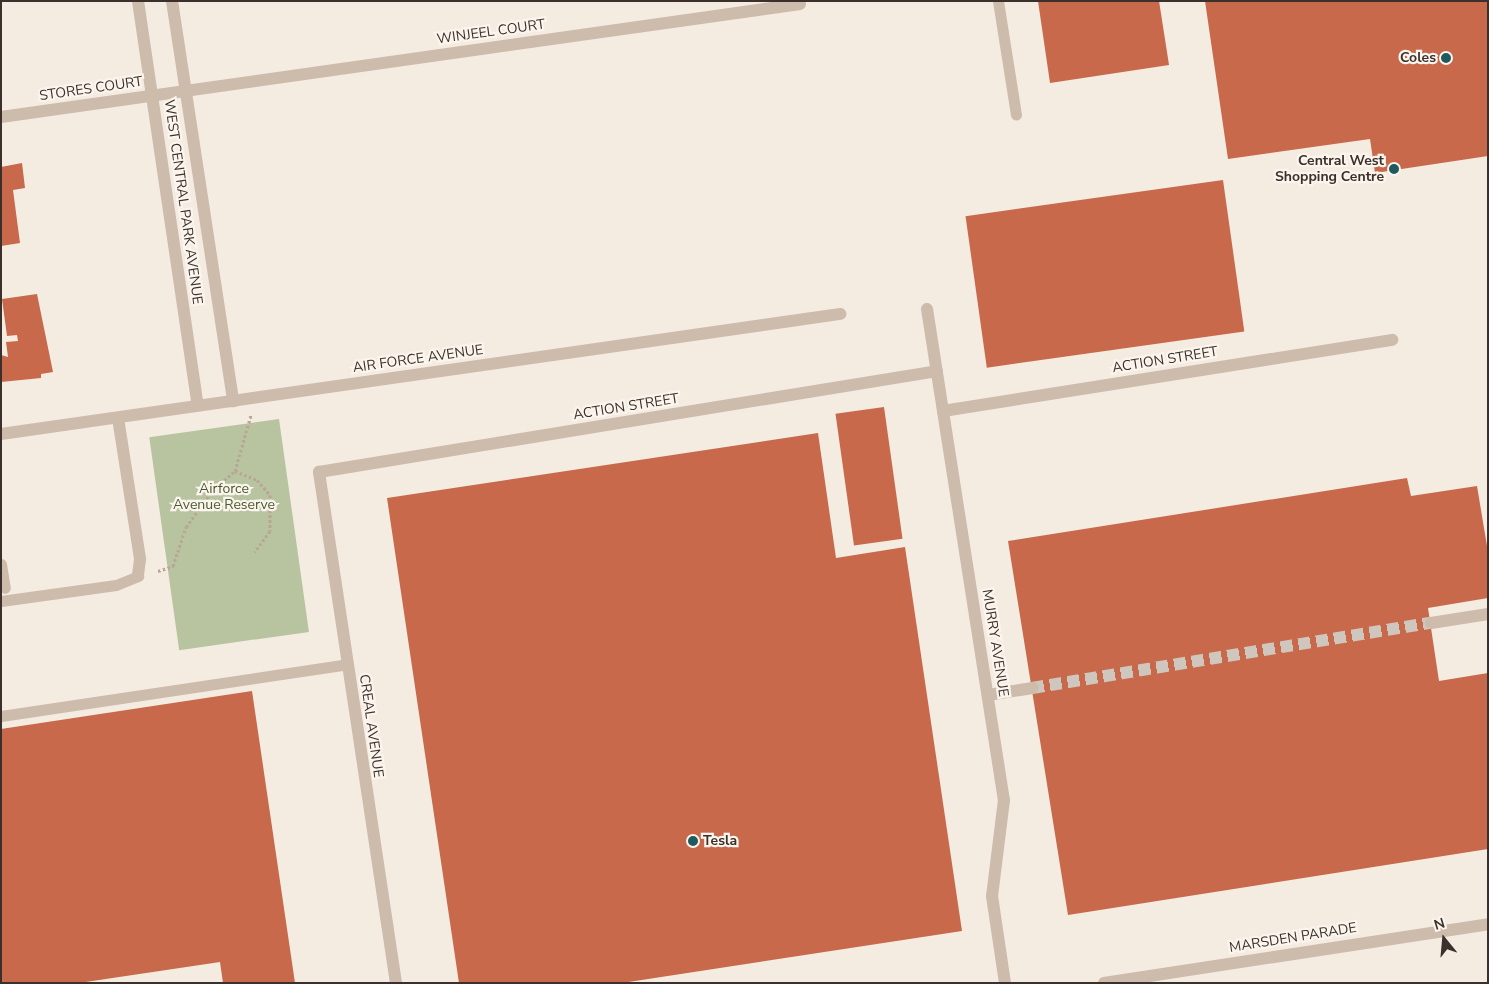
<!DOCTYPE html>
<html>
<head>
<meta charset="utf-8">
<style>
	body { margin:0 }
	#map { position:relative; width:1489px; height:984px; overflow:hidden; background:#f4ebe1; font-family:"Nunito Sans",sans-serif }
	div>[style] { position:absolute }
	.green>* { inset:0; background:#b8c4a0; transform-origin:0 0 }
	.building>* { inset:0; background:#c8694b; transform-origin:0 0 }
	.street-tunnel>* { height:12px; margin-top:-6px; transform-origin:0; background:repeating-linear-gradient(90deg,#cfc6bd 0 12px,transparent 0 18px) }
	.path>* { height:3px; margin-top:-1.5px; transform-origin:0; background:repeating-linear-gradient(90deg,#b9a596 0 2.5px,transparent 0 5px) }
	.lane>* { height:11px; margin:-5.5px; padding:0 5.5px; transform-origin:5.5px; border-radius:5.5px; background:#cdbbac }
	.street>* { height:12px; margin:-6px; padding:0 6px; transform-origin:6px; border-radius:6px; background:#cdbbac }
	.dots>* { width:14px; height:14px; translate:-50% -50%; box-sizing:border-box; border:2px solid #fbf5ee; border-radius:50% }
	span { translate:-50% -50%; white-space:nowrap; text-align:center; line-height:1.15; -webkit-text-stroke:4.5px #fbf5ee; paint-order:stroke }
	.street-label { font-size:14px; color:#3b302b }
	.poi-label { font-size:14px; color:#3b302b; font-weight:700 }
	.right { translate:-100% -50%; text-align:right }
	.left { translate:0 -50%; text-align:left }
	.park-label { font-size:14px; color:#4a5a2e }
	.frame { position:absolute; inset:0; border:2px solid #3b302b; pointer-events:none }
	.north { position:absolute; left:1419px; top:914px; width:50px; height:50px; -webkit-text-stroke:4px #fbf5ee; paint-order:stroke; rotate:343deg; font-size:14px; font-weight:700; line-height:20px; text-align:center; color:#3b302b }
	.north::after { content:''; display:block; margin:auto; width:18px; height:22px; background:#3b302b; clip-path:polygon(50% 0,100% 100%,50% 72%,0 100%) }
</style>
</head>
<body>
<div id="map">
	<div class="green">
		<div style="left:279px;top:419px;width:215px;height:131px;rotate:82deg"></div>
	</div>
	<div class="building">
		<div style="clip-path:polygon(1038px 1px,1159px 1px,1169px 65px,1050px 83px)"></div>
		<div style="clip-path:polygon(1205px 1px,1488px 1px,1488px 156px,1375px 173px,1370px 139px,1228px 159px)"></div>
		<div style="clip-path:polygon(22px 163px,25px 188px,13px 190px,20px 243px,1px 246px,1px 167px)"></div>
		<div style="left:1223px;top:180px;width:153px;height:260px;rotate:82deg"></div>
		<div style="clip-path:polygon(37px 294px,53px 372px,41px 374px,41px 378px,1px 382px,1px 355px,8px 357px,6px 342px,18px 341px,17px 335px,7px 336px,2px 299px)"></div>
		<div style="left:884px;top:407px;width:133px;height:49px;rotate:82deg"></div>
		<div style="clip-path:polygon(818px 433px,836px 558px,905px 547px,962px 931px,622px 983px,459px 983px,387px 498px)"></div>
		<div style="clip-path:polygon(1407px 478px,1411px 496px,1477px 486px,1488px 552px,1488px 598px,1428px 608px,1439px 681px,1488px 673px,1488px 849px,1068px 915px,1008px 541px)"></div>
		<div style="clip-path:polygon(252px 691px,295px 983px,223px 983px,220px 962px,79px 983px,1px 983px,1px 729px)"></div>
	</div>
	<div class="street-tunnel">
		<div style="left:1032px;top:688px;width:404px;rotate:-9.3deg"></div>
	</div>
	<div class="path">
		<div style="left:235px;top:471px;width:24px;rotate:22deg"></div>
		<div style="left:257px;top:480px;width:20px;rotate:49deg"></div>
		<div style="left:270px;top:495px;width:36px;rotate:90deg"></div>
		<div style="left:270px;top:531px;width:26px;rotate:126deg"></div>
		<div style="left:158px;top:571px;width:16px;rotate:-18deg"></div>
		<div style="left:173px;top:566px;width:41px;rotate:-71.6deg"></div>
		<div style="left:186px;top:527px;width:46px;rotate:-53.9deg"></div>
		<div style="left:213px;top:490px;width:29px;rotate:-41deg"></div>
		<div style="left:235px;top:471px;width:58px;rotate:-74.1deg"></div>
	</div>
	<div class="lane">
		<div style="left:998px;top:1px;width:115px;rotate:81deg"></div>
		<div style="left:1px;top:564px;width:24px;rotate:81deg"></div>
		<div style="left:1px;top:601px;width:116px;rotate:-7.9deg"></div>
		<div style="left:116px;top:585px;width:24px;rotate:-22deg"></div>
		<div style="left:1px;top:716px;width:350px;rotate:-8.5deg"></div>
	</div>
	<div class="street">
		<div style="left:138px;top:1px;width:409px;rotate:81.6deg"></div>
		<div style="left:172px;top:1px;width:405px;rotate:81.3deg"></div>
		<div style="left:1px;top:117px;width:807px;rotate:-8.05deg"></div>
		<div style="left:927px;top:309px;width:497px;rotate:81.1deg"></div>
		<div style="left:1004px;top:800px;width:97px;rotate:97.1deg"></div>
		<div style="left:992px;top:896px;width:88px;rotate:81.5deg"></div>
		<div style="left:943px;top:411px;width:455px;rotate:-9deg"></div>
		<div style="left:118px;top:418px;width:143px;rotate:81.1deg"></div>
		<div style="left:140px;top:559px;width:17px;rotate:97deg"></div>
		<div style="left:1px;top:434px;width:848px;rotate:-8.14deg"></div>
		<div style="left:1431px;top:623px;width:58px;rotate:-9deg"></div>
		<div style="left:988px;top:695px;width:45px;rotate:-9deg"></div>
		<div style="left:396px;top:983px;width:517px;rotate:-98.57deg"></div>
		<div style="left:319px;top:472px;width:626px;rotate:-9.28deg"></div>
		<div style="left:1104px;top:983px;width:389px;rotate:-8.7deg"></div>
	</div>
	<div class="dots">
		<div style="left:1446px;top:58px;background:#1f5a5e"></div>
		<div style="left:1394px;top:169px;background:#1f5a5e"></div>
		<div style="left:693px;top:841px;background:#1f5a5e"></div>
	</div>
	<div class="street-label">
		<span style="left:491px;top:32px;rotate:-8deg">WINJEEL COURT</span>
		<span style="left:91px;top:89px;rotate:-8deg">STORES COURT</span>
		<span style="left:183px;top:202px;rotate:82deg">WEST CENTRAL PARK AVENUE</span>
		<span style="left:418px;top:359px;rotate:-8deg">AIR FORCE AVENUE</span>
		<span style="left:1165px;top:360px;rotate:-9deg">ACTION STREET</span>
		<span style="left:626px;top:407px;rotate:-9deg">ACTION STREET</span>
		<span style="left:995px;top:643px;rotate:81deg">MURRY AVENUE</span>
		<span style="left:371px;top:726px;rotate:82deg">CREAL AVENUE</span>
		<span style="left:1293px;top:938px;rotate:-9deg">MARSDEN PARADE</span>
	</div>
	<div class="poi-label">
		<span class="right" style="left:1436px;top:58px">Coles</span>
		<span class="right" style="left:1384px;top:169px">Central West<br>Shopping Centre</span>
		<span class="left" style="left:703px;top:841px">Tesla</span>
	</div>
	<div class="park-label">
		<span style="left:224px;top:497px">Airforce<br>Avenue Reserve</span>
	</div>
	<div class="frame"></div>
	<div class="north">N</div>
</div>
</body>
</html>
